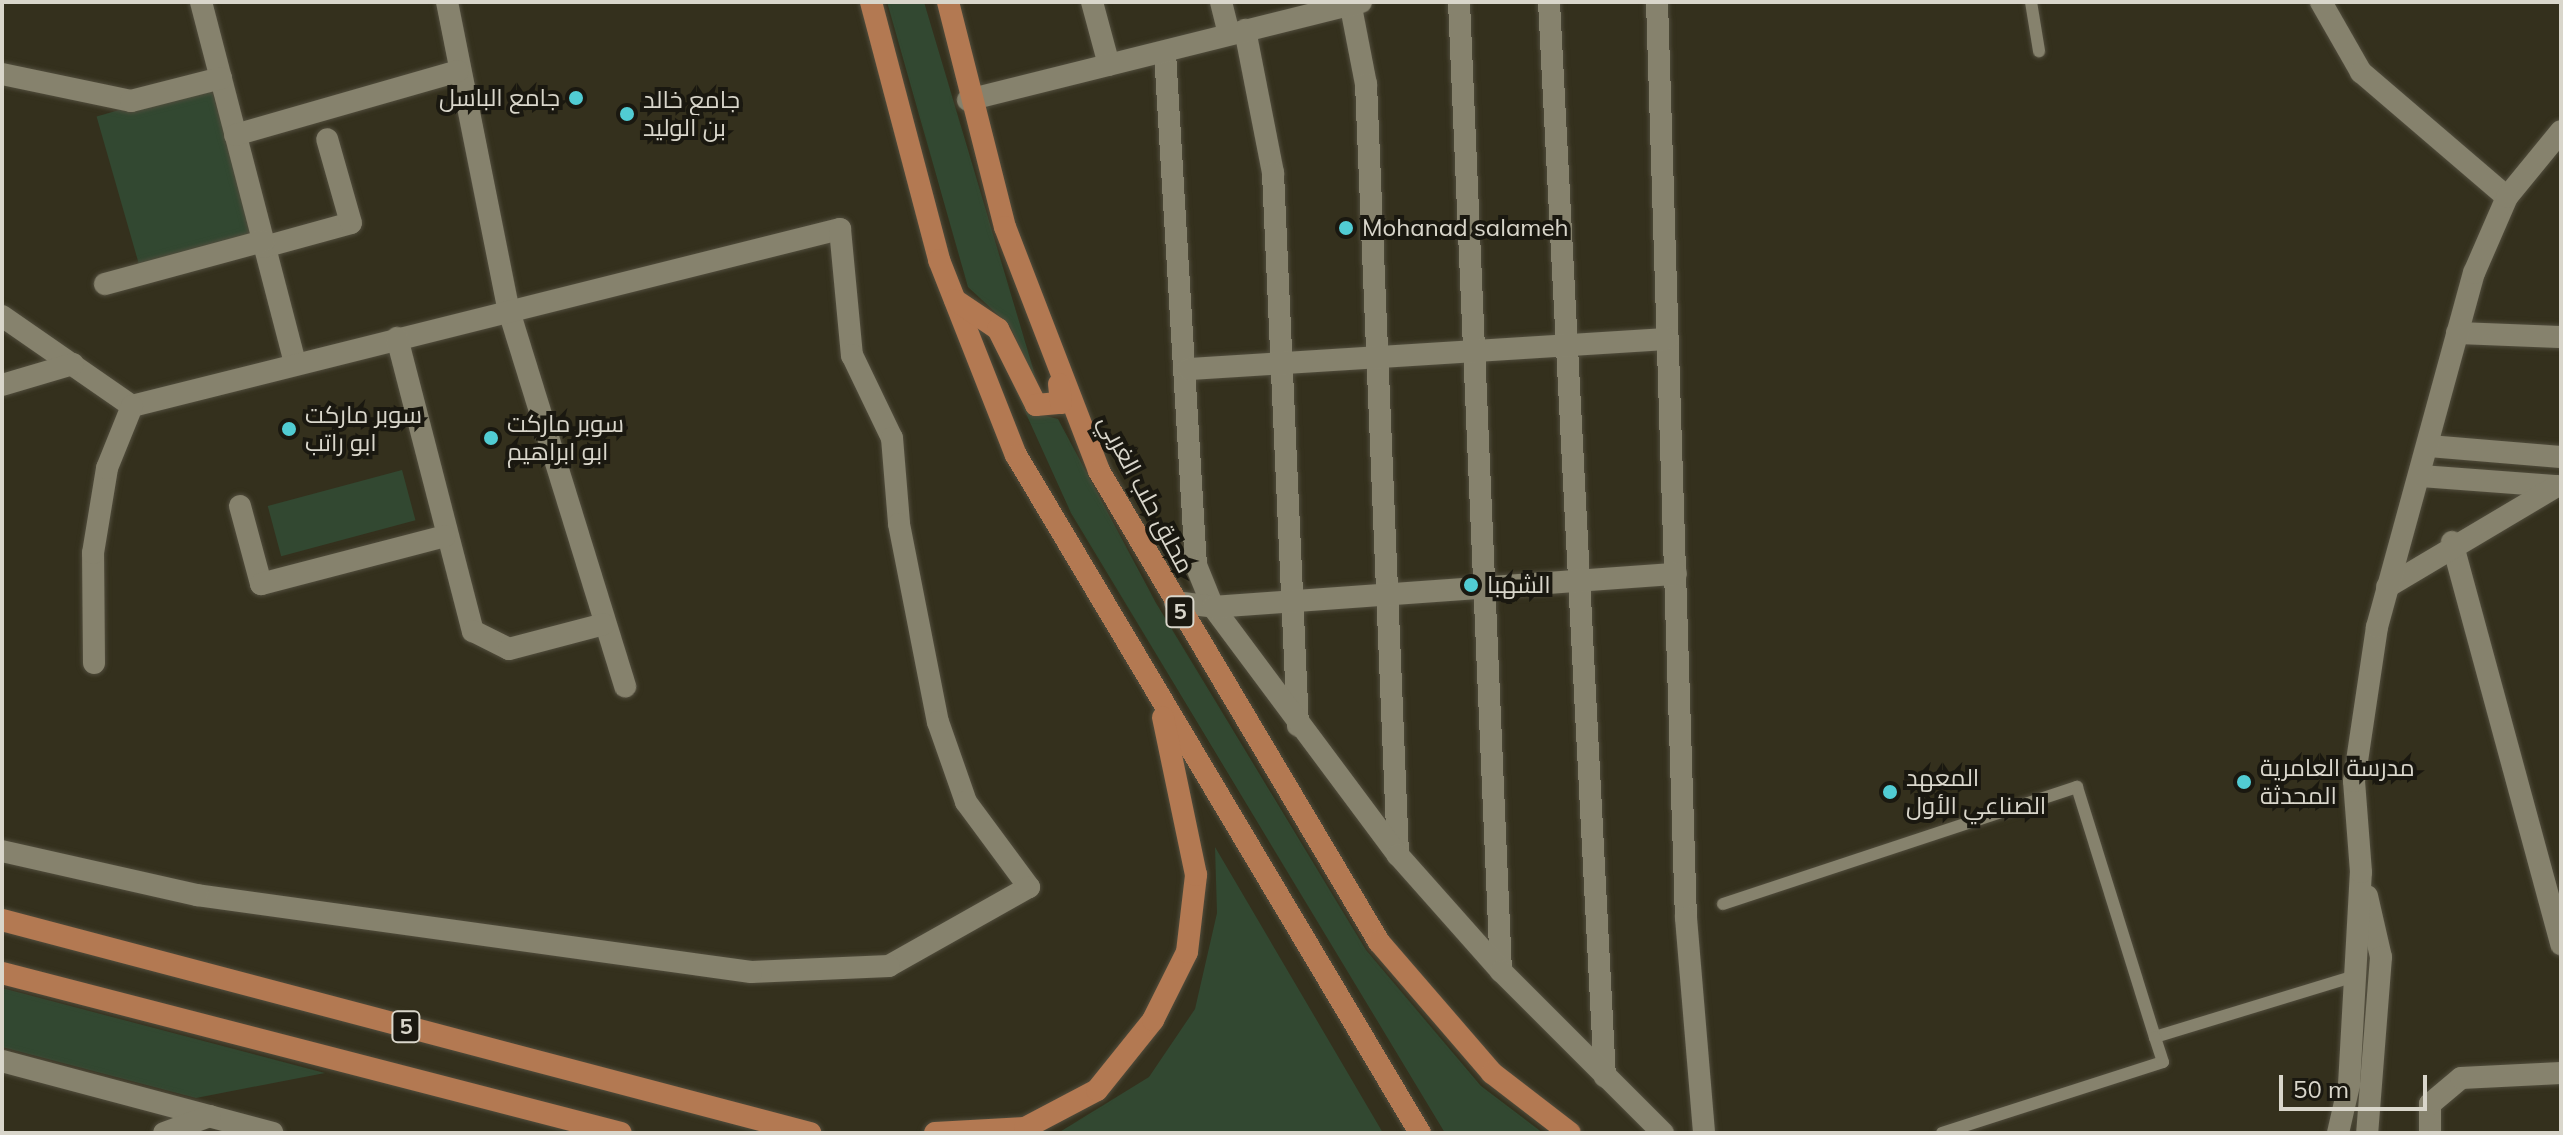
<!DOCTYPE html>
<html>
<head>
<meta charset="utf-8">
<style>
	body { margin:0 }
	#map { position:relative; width:2563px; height:1135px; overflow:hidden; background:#34301d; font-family:Mulish,Cairo,sans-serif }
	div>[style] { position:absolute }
	.green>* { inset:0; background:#324831; transform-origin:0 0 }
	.roads { filter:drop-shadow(0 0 2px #514d3d) drop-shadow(0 0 2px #514d3d) }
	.service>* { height:12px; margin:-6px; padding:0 6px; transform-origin:6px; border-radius:6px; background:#86826d }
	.minor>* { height:22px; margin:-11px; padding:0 11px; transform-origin:11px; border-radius:11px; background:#86826d }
	.tertiary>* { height:22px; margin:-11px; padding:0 11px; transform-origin:11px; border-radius:11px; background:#86826d }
	.trunk>* { height:22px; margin:-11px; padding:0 11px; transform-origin:11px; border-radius:11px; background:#b37952 }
	.dots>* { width:22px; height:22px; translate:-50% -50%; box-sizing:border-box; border:4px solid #1a1810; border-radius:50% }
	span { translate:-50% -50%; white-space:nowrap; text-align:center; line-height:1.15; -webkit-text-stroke:8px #1a1810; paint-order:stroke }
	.shield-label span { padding:2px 6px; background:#1a1810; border:2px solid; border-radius:6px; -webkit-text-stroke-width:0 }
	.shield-label { font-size:22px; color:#d9d6cb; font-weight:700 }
	.poi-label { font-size:24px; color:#d9d6cb }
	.right { translate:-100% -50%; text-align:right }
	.left { translate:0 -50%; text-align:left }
	.street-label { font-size:24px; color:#d9d6cb }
	.frame { position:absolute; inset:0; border:4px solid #d9d6cb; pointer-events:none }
	.scale { position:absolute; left:2279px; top:1075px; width:148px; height:36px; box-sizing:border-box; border:4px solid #d9d6cb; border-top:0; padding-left:10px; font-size:24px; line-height:28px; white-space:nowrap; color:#d9d6cb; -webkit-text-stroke:6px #1a1810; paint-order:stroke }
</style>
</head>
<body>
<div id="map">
	<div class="green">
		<div style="clip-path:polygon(887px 2px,924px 2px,1040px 392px,1010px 326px,968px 287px)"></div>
		<div style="left:210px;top:84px;width:156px;height:118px;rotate:74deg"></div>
		<div style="clip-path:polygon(995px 345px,1026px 411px,1058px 419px,1156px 603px,1366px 950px,1481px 1086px,1543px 1133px,1445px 1133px,1071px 513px)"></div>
		<div style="left:402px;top:470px;width:52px;height:139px;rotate:75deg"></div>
		<div style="clip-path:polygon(1215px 847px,1383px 1133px,1058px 1133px,1149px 1077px,1195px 1009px,1217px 913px)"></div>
		<div style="clip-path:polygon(2px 988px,325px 1073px,196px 1098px,2px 1047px)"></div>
	</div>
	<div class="roads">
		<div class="service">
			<div style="left:2031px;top:2px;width:50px;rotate:80.7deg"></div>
			<div style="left:1723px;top:904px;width:373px;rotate:-18.3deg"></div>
			<div style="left:2077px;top:787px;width:262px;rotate:72.7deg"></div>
			<div style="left:2155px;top:1037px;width:209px;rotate:-17deg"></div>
			<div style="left:1942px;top:1133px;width:232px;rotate:-17.8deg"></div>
			<div style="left:2163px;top:1062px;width:26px;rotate:-108deg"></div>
		</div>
		<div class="minor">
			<div style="left:201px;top:2px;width:372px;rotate:75.4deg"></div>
			<div style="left:447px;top:2px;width:315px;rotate:78.7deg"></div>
			<div style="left:509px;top:311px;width:393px;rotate:72.8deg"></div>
			<div style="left:1092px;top:2px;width:65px;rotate:74.9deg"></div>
			<div style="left:1221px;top:2px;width:33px;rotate:76deg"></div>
			<div style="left:1350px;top:2px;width:84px;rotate:79deg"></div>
			<div style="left:1366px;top:84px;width:772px;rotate:87.62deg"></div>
			<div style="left:1459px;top:2px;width:970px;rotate:87.52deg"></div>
			<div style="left:1549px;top:2px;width:1076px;rotate:87.02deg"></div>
			<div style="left:1657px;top:2px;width:916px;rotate:88.19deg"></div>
			<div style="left:1686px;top:918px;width:216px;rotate:85.2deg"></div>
			<div style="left:2321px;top:2px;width:81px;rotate:60.3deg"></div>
			<div style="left:2361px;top:72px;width:192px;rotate:40.6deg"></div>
			<div style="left:1245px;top:30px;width:146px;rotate:78.9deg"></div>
			<div style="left:1273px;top:173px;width:553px;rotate:87.41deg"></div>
			<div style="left:1165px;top:53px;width:513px;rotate:86.54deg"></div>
			<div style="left:1196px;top:565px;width:45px;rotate:68deg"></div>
			<div style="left:1213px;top:607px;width:309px;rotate:53.3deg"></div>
			<div style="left:1398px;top:855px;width:155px;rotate:48.4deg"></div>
			<div style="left:1501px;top:971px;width:229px;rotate:45deg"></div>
			<div style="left:2px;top:74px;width:132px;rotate:11.8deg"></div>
			<div style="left:131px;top:101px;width:93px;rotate:-14.3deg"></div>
			<div style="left:968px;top:100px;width:405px;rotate:-14deg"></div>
			<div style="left:235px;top:135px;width:232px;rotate:-16deg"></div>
			<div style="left:264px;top:247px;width:90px;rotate:-15.4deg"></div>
			<div style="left:351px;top:223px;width:87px;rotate:-105.9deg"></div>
			<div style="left:105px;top:284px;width:164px;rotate:-15.2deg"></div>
			<div style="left:2px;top:316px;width:158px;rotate:34.7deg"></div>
			<div style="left:132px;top:406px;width:730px;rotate:-14.04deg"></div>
			<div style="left:840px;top:229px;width:127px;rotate:84.6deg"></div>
			<div style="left:852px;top:355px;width:92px;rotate:64.3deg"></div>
			<div style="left:892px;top:438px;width:86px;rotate:85.3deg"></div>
			<div style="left:899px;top:524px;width:202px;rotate:78.9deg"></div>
			<div style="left:938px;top:722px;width:85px;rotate:70.7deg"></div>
			<div style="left:966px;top:802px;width:106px;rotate:53.5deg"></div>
			<div style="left:1029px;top:887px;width:161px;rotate:150.6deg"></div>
			<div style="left:889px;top:966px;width:138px;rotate:177.5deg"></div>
			<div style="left:751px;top:972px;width:559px;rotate:-172.09deg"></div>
			<div style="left:197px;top:895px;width:200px;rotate:-167.3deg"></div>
			<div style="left:2457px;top:333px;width:104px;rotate:2.2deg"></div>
			<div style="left:397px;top:338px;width:303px;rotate:75.5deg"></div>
			<div style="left:473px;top:631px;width:40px;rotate:26.6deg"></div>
			<div style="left:509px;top:649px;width:98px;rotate:-14.7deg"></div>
			<div style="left:1189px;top:369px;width:479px;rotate:-3.6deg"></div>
			<div style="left:2px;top:385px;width:74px;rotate:-16.5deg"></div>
			<div style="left:240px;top:506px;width:81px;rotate:74.9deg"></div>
			<div style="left:261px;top:584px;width:190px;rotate:-14.6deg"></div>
			<div style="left:2452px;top:542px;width:417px;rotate:74.8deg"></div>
			<div style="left:1175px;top:602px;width:38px;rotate:7deg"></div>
			<div style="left:1213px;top:607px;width:464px;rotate:-4.1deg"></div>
			<div style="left:94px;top:663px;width:110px;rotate:-90.5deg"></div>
			<div style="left:93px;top:553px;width:86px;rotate:-80.6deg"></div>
			<div style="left:107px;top:468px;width:67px;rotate:-68deg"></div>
			<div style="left:2px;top:1061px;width:280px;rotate:14.9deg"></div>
			<div style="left:164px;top:1133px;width:49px;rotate:-20.3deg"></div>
			<div style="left:2430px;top:1133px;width:29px;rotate:-90deg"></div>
			<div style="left:2430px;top:1104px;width:40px;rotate:-40deg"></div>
			<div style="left:2461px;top:1078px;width:100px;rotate:-2.9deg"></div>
		</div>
		<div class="tertiary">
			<div style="left:2429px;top:446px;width:132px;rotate:4.8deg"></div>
			<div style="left:2421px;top:476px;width:134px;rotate:4.3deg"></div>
			<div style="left:2387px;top:587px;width:198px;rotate:-30.7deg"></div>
			<div style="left:2367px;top:896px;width:63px;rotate:77.1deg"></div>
			<div style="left:2381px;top:957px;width:177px;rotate:94.5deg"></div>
			<div style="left:2338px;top:1133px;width:49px;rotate:-77.1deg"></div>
			<div style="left:2349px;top:1085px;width:213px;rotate:-86.8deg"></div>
			<div style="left:2361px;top:872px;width:91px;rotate:-94.4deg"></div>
			<div style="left:2354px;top:781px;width:156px;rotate:-81.5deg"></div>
			<div style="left:2377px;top:627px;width:367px;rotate:-74.7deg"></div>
			<div style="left:2474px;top:273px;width:83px;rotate:-66.5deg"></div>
			<div style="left:2507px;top:197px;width:85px;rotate:-50.7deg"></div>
		</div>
		<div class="trunk">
			<div style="left:871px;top:2px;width:267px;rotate:75.2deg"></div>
			<div style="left:939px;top:260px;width:210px;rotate:68.5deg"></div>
			<div style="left:1016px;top:455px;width:789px;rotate:59.21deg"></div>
			<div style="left:948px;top:2px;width:232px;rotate:75.8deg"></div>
			<div style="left:1005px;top:227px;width:261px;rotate:68.9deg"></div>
			<div style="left:1099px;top:471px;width:548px;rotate:59.27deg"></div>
			<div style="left:1379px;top:942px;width:173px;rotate:49.2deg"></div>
			<div style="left:1492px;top:1073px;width:98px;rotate:37.6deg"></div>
			<div style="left:955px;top:300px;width:52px;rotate:34deg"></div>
			<div style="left:998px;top:329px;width:85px;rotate:63.4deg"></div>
			<div style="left:1036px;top:405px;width:25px;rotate:-5deg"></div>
			<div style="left:1061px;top:403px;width:19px;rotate:-96deg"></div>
			<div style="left:2px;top:920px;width:836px;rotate:14.77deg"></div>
			<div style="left:2px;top:973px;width:639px;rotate:14.49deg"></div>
			<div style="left:935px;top:1133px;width:90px;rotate:-3.2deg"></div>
			<div style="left:1025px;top:1128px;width:81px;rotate:-27.8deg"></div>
			<div style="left:1097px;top:1090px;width:90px;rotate:-51.3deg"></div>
			<div style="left:1153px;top:1020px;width:76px;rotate:-63.4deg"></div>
			<div style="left:1187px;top:952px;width:78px;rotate:-83.3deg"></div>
			<div style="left:1196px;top:875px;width:161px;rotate:-101.8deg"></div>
		</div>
	</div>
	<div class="dots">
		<div style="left:576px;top:98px;background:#51ccd3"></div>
		<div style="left:627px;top:114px;background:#51ccd3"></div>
		<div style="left:1346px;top:228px;background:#51ccd3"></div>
		<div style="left:289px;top:429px;background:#51ccd3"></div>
		<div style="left:491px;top:438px;background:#51ccd3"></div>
		<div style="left:1471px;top:585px;background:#51ccd3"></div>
		<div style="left:2244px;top:782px;background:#51ccd3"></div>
		<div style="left:1890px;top:792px;background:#51ccd3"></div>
	</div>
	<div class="shield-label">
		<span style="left:1180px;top:612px">5</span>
		<span style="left:406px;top:1027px">5</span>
	</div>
	<div class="poi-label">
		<span class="right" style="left:560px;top:98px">جامع الباسل</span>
		<span class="left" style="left:643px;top:114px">جامع خالد<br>بن الوليد</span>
		<span class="left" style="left:1362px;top:228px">Mohanad salameh</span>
		<span class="left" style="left:305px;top:429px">سوبر ماركت<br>ابو راتب</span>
		<span class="left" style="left:507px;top:438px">سوبر ماركت<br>ابو ابراهيم</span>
		<span class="left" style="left:1487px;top:585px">الشهبا</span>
		<span class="left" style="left:2260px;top:782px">مدرسة العامرية<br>المحدثة</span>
		<span class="left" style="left:1906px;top:792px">المعهد<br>الصناعي الأول</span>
	</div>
	<div class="street-label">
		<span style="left:1146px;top:494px;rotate:62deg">محلق حلب الغربي</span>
	</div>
	<div class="frame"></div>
	<div class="scale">50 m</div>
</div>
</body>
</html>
